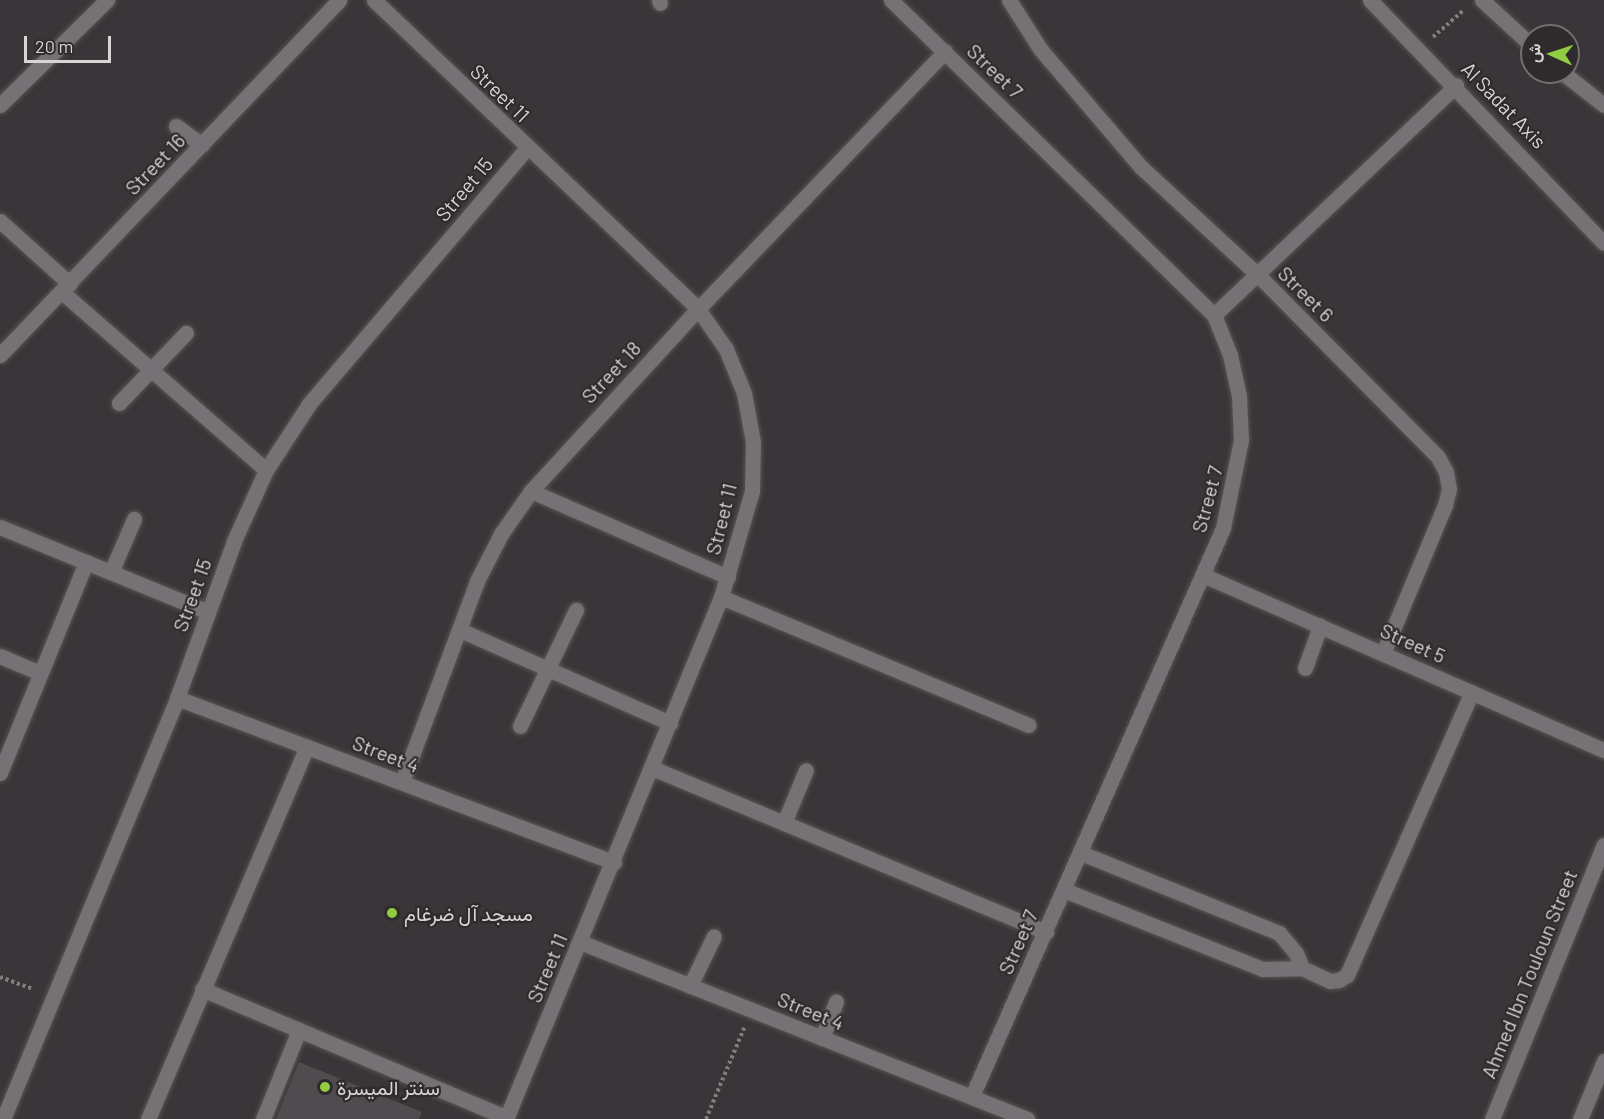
<!DOCTYPE html>
<html>
<head>
<meta charset="utf-8">
<style>
	body { margin:0 }
	#map { position:relative; width:1604px; height:1119px; overflow:hidden; background:#393538; font-family:Barlow,Vazirmatn,sans-serif }
	div>[style] { position:absolute }
	.building>* { inset:0; background:#4f4b4e }
	.path>* { height:4px; margin-top:-2px; transform-origin:0; background:repeating-linear-gradient(90deg,#817e80 0 3px,transparent 0 6px) }
	.roads { filter:drop-shadow(0 0 2px #575456) drop-shadow(0 0 2px #575456) }
	.minor>* { height:15px; margin:-7.5px; padding:0 7.5px; transform-origin:7.5px; border-radius:7.5px; background:#757174 }
	.dots>* { width:16px; height:16px; translate:-50% -50%; box-sizing:border-box; border:3px solid #2f2b2d; border-radius:50% }
	span { translate:-50% -50%; white-space:nowrap; text-align:center; line-height:1.15; -webkit-text-stroke:4.5px #2f2b2d; paint-order:stroke }
	.street-label { font-size:20px; color:#d6d4d5 }
	.poi-label { font-size:20px; color:#d6d4d5 }
	.left { translate:0 -50%; text-align:left }
	.north { position:absolute; left:1520px; top:24px; width:60px; height:60px; box-sizing:border-box; background:#2f2b2d; border:2px solid #726f70; border-radius:50%; rotate:273deg; font-size:16px; font-weight:700; line-height:24px; text-align:center; color:#d6d4d5 }
	.north::after { content:''; display:block; margin:auto; width:21px; height:27px; background:#90cd41; clip-path:polygon(50% 0,100% 100%,50% 72%,0 100%) }
	.scale { position:absolute; left:24px; top:36px; width:87px; height:27px; box-sizing:border-box; border:3px solid #d6d4d5; border-top:0; padding-left:8px; font-size:18px; line-height:21px; white-space:nowrap; color:#d6d4d5; -webkit-text-stroke:4px #2f2b2d; paint-order:stroke }
</style>
</head>
<body>
<div id="map">
	<div class="building">
		<div style="clip-path:polygon(299px 1062px,422px 1112px,419px 1119px,276px 1119px)"></div>
	</div>
	<div class="path">
		<div style="left:1433px;top:37px;width:41px;rotate:-41.1deg"></div>
		<div style="left:0;top:977px;width:35px;rotate:20deg"></div>
		<div style="left:706px;top:1119px;width:99px;rotate:-67.3deg"></div>
	</div>
	<div class="roads">
		<div class="minor">
			<div style="left:374px;top:0;width:448px;rotate:43.6deg"></div>
			<div style="left:698px;top:309px;width:49px;rotate:55deg"></div>
			<div style="left:726px;top:349px;width:48px;rotate:67.8deg"></div>
			<div style="left:744px;top:393px;width:50px;rotate:79.6deg"></div>
			<div style="left:753px;top:442px;width:49px;rotate:91.2deg"></div>
			<div style="left:752px;top:491px;width:110px;rotate:106.3deg"></div>
			<div style="left:721px;top:597px;width:565px;rotate:112.39deg"></div>
			<div style="left:659px;top:0;width:3px;rotate:72deg"></div>
			<div style="left:891px;top:0;width:451px;rotate:44.3deg"></div>
			<div style="left:1214px;top:315px;width:43px;rotate:68.2deg"></div>
			<div style="left:1230px;top:355px;width:42px;rotate:77.6deg"></div>
			<div style="left:1239px;top:396px;width:44px;rotate:87.4deg"></div>
			<div style="left:1241px;top:440px;width:90px;rotate:101.6deg"></div>
			<div style="left:1223px;top:528px;width:621px;rotate:113.84deg"></div>
			<div style="left:1009px;top:0;width:59px;rotate:57.4deg"></div>
			<div style="left:1041px;top:50px;width:154px;rotate:49.5deg"></div>
			<div style="left:1141px;top:167px;width:158px;rotate:42.7deg"></div>
			<div style="left:1257px;top:274px;width:257px;rotate:45.3deg"></div>
			<div style="left:1438px;top:457px;width:17px;rotate:62deg"></div>
			<div style="left:1446px;top:472px;width:17px;rotate:80deg"></div>
			<div style="left:1449px;top:489px;width:16px;rotate:104deg"></div>
			<div style="left:1445px;top:505px;width:160px;rotate:112.7deg"></div>
			<div style="left:1370px;top:0;width:337px;rotate:46.1deg"></div>
			<div style="left:1482px;top:0;width:68px;rotate:42.6deg"></div>
			<div style="left:1562px;top:72px;width:53px;rotate:38.2deg"></div>
			<div style="left:0;top:105px;width:150px;rotate:-44.5deg"></div>
			<div style="left:176px;top:126px;width:32px;rotate:36deg"></div>
			<div style="left:0;top:221px;width:94px;rotate:42deg"></div>
			<div style="left:62px;top:292px;width:271px;rotate:41.1deg"></div>
			<div style="left:1214px;top:315px;width:334px;rotate:-43.5deg"></div>
			<div style="left:0;top:355px;width:491px;rotate:-46.3deg"></div>
			<div style="left:119px;top:403px;width:97px;rotate:-46.3deg"></div>
			<div style="left:531px;top:491px;width:215px;rotate:23.6deg"></div>
			<div style="left:0;top:527px;width:225px;rotate:22.2deg"></div>
			<div style="left:111px;top:572px;width:58px;rotate:-66.5deg"></div>
			<div style="left:1205px;top:576px;width:435px;rotate:23.6deg"></div>
			<div style="left:721px;top:597px;width:333px;rotate:22.6deg"></div>
			<div style="left:460px;top:630px;width:230px;rotate:23.9deg"></div>
			<div style="left:0;top:656px;width:43px;rotate:23deg"></div>
			<div style="left:1305px;top:668px;width:45px;rotate:-70.3deg"></div>
			<div style="left:177px;top:698px;width:467px;rotate:20.6deg"></div>
			<div style="left:520px;top:726px;width:129px;rotate:-64.2deg"></div>
			<div style="left:652px;top:768px;width:427px;rotate:22.6deg"></div>
			<div style="left:0;top:773px;width:228px;rotate:-67.8deg"></div>
			<div style="left:402px;top:782px;width:215px;rotate:-69.5deg"></div>
			<div style="left:477px;top:581px;width:53px;rotate:-62.9deg"></div>
			<div style="left:501px;top:534px;width:52px;rotate:-55.1deg"></div>
			<div style="left:531px;top:491px;width:247px;rotate:-47.5deg"></div>
			<div style="left:698px;top:309px;width:357px;rotate:-46.2deg"></div>
			<div style="left:784px;top:823px;width:57px;rotate:-67.5deg"></div>
			<div style="left:1081px;top:853px;width:214px;rotate:22deg"></div>
			<div style="left:1279px;top:933px;width:26px;rotate:50deg"></div>
			<div style="left:1296px;top:953px;width:16px;rotate:68deg"></div>
			<div style="left:1064px;top:890px;width:214px;rotate:21.7deg"></div>
			<div style="left:1263px;top:969px;width:39px;rotate:-1deg"></div>
			<div style="left:1302px;top:968px;width:31px;rotate:25deg"></div>
			<div style="left:1330px;top:981px;width:9px;rotate:-6deg"></div>
			<div style="left:1339px;top:980px;width:9px;rotate:-32deg"></div>
			<div style="left:1347px;top:975px;width:309px;rotate:-66.2deg"></div>
			<div style="left:580px;top:942px;width:481px;rotate:21.6deg"></div>
			<div style="left:690px;top:986px;width:55px;rotate:-64.4deg"></div>
			<div style="left:202px;top:989px;width:331px;rotate:22.9deg"></div>
			<div style="left:822px;top:1038px;width:39px;rotate:-69deg"></div>
			<div style="left:3px;top:1119px;width:456px;rotate:-67.5deg"></div>
			<div style="left:177px;top:698px;width:167px;rotate:-70deg"></div>
			<div style="left:234px;top:541px;width:78px;rotate:-65.7deg"></div>
			<div style="left:266px;top:470px;width:79px;rotate:-56.9deg"></div>
			<div style="left:309px;top:404px;width:336px;rotate:-49.6deg"></div>
			<div style="left:148px;top:1119px;width:405px;rotate:-66.9deg"></div>
			<div style="left:263px;top:1119px;width:96px;rotate:-68deg"></div>
			<div style="left:1492px;top:1119px;width:296px;rotate:-67.8deg"></div>
			<div style="left:1580px;top:1119px;width:63px;rotate:-67.5deg"></div>
		</div>
	</div>
	<div class="dots">
		<div style="left:392px;top:913px;background:#90cd41"></div>
		<div style="left:325px;top:1087px;background:#90cd41"></div>
	</div>
	<div class="street-label">
		<span style="left:995px;top:71px;rotate:44deg">Street 7</span>
		<span style="left:500px;top:93px;rotate:44deg">Street 11</span>
		<span style="left:1504px;top:105px;rotate:46deg">Al Sadat Axis</span>
		<span style="left:155px;top:164px;rotate:-46deg">Street 16</span>
		<span style="left:464px;top:189px;rotate:-50deg">Street 15</span>
		<span style="left:1306px;top:294px;rotate:45deg">Street 6</span>
		<span style="left:611px;top:372px;rotate:-47deg">Street 18</span>
		<span style="left:1207px;top:499px;rotate:-75deg">Street 7</span>
		<span style="left:721px;top:519px;rotate:-76deg">Street 11</span>
		<span style="left:192px;top:595px;rotate:-70deg">Street 15</span>
		<span style="left:1413px;top:643px;rotate:24deg">Street 5</span>
		<span style="left:386px;top:754px;rotate:21deg">Street 4</span>
		<span style="left:1018px;top:942px;rotate:-66deg">Street 7</span>
		<span style="left:547px;top:968px;rotate:-67deg">Street 11</span>
		<span style="left:1529px;top:974px;rotate:-68deg">Ahmed Ibn Touloun Street</span>
		<span style="left:811px;top:1011px;rotate:22deg">Street 4</span>
	</div>
	<div class="poi-label">
		<span class="left" style="left:404px;top:913px">مسجد آل ضرغام</span>
		<span class="left" style="left:337px;top:1087px">سنتر الميسرة</span>
	</div>
	<div class="north">ش</div>
	<div class="scale">20 m</div>
</div>
</body>
</html>
